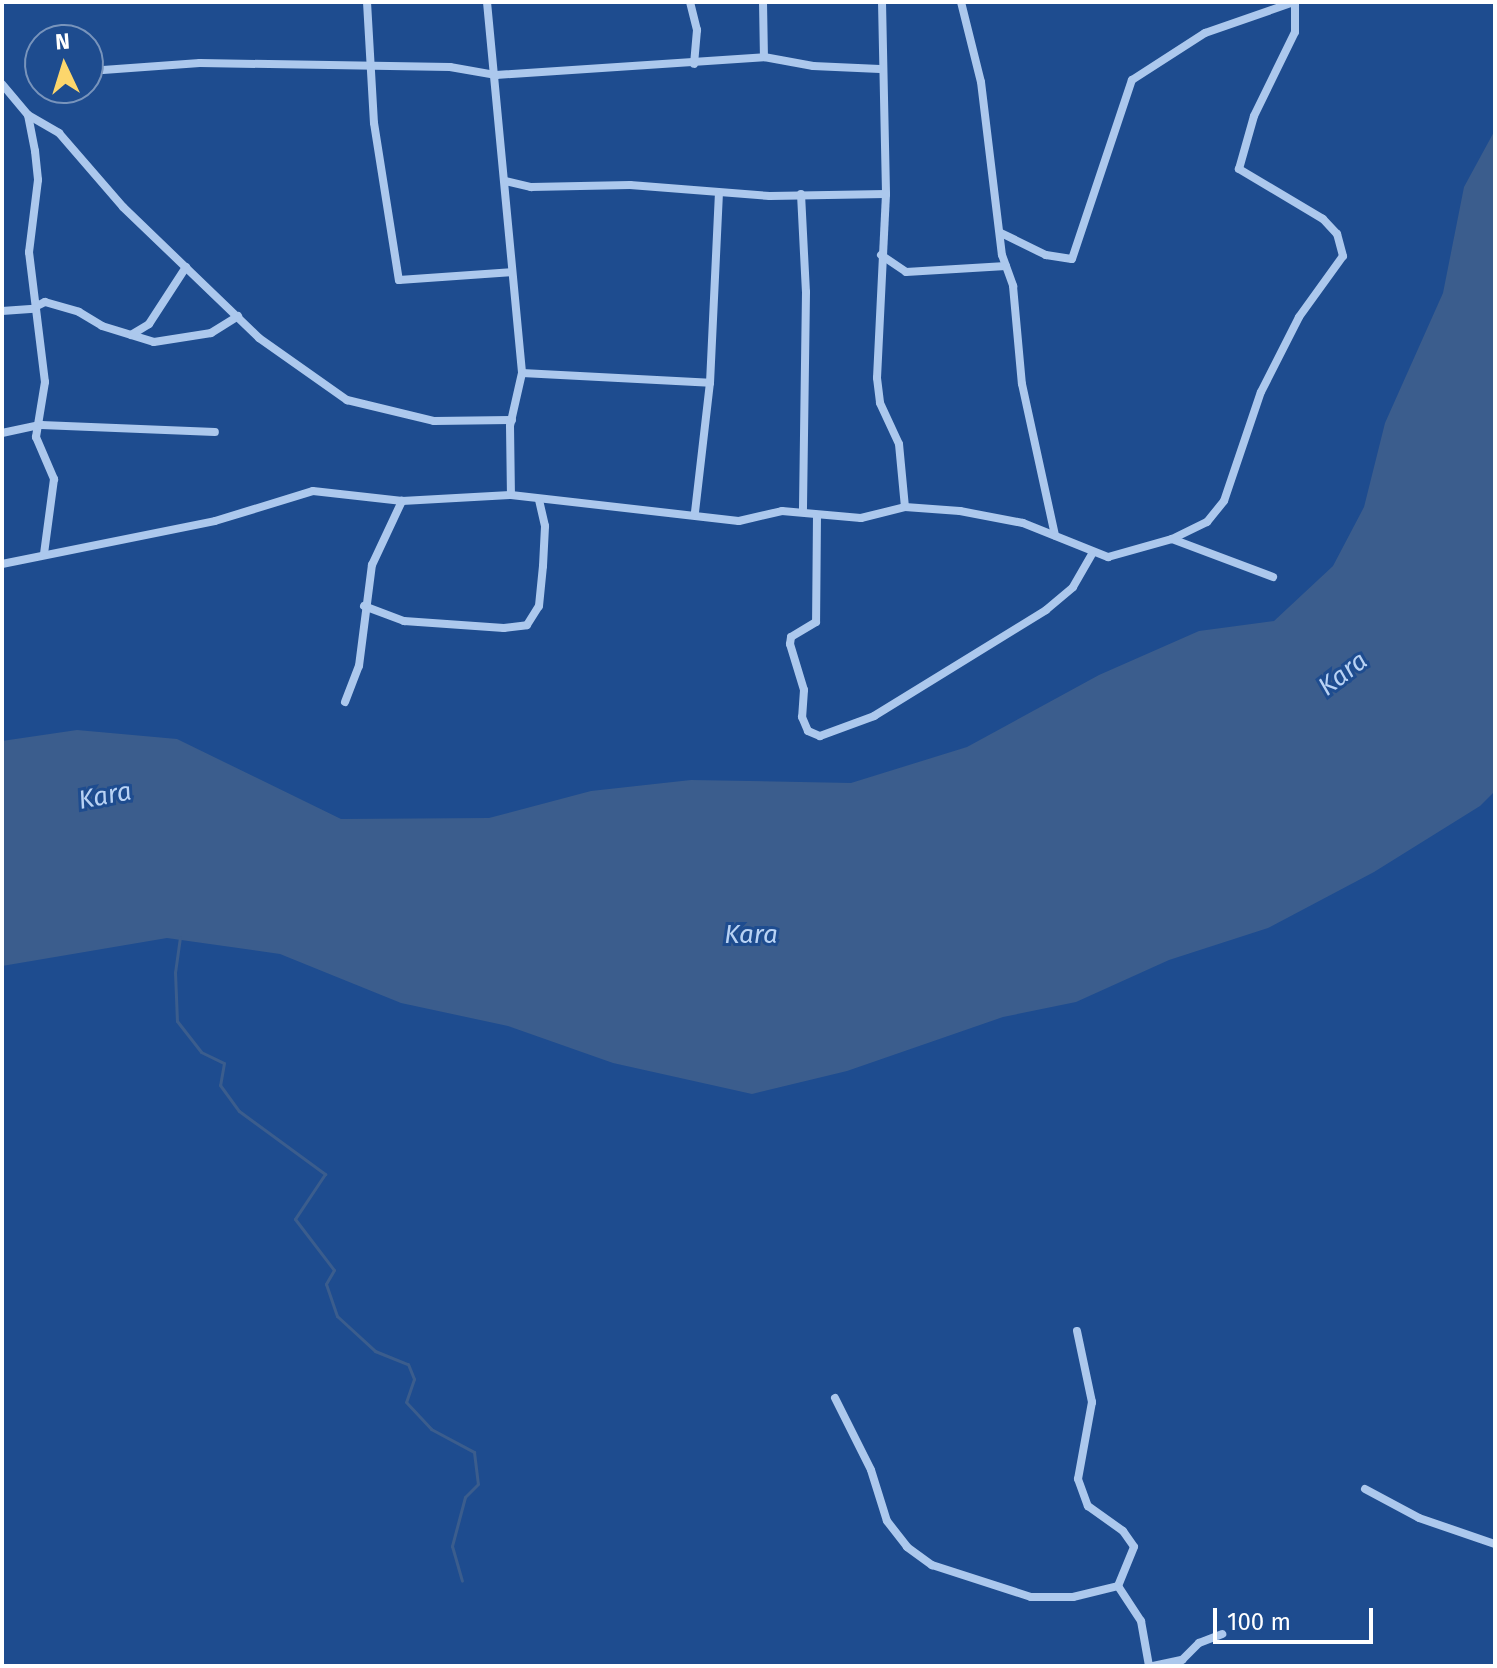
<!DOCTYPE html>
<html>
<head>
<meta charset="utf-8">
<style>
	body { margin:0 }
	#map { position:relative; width:1497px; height:1668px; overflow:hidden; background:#1e4c8f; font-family:"Fira Sans",sans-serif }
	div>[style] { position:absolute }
	.water>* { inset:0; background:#3b5d8d }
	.stream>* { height:3px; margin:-1.5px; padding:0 1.5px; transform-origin:1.5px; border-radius:1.5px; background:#3b5d8d }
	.street>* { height:8px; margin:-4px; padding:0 4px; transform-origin:4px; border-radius:4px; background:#acc8ed }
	span { translate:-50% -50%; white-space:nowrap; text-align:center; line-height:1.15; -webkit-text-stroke:6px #1e4c8f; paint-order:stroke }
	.water-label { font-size:26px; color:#b8d2f4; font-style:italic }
	.frame { position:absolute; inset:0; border:4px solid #fff; pointer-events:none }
	.north { position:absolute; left:24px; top:24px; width:80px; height:80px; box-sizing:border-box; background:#1e4c8f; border:2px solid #7894bc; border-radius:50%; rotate:356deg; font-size:22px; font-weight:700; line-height:32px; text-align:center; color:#fff }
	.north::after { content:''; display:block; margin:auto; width:28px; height:36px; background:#fcd66c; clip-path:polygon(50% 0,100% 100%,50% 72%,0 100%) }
	.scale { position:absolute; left:1213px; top:1608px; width:160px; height:36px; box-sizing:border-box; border:4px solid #fff; border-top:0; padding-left:10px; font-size:24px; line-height:28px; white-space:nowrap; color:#fff; -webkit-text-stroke:6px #1e4c8f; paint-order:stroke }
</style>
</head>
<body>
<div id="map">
	<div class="water">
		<div style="clip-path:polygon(1495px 130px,1495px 791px,1480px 806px,1374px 872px,1268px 928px,1169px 960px,1076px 1002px,1003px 1017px,847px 1071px,752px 1094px,613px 1063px,508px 1026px,401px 1003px,280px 954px,167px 938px,2px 966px,2px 741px,77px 730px,177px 739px,341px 819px,489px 818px,591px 791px,691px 780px,851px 783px,967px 747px,1099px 675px,1199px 631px,1274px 621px,1333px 566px,1364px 507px,1385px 423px,1443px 293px,1464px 187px)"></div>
	</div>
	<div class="stream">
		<div style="left:180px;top:937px;width:35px;rotate:98deg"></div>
		<div style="left:175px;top:972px;width:49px;rotate:87.7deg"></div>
		<div style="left:177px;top:1021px;width:39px;rotate:52deg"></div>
		<div style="left:201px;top:1052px;width:25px;rotate:26deg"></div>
		<div style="left:224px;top:1063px;width:22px;rotate:100deg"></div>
		<div style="left:220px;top:1085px;width:32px;rotate:54deg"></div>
		<div style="left:239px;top:1111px;width:107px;rotate:36.2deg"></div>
		<div style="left:325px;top:1174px;width:54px;rotate:123.7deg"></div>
		<div style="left:295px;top:1219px;width:64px;rotate:52.6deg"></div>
		<div style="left:334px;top:1270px;width:16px;rotate:120deg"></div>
		<div style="left:326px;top:1284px;width:34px;rotate:71deg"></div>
		<div style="left:337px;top:1316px;width:52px;rotate:42.6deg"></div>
		<div style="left:375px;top:1351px;width:35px;rotate:22deg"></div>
		<div style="left:408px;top:1364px;width:16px;rotate:68deg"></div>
		<div style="left:414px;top:1379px;width:24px;rotate:109deg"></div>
		<div style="left:406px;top:1402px;width:37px;rotate:47deg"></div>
		<div style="left:431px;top:1429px;width:49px;rotate:28.1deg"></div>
		<div style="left:474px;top:1452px;width:32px;rotate:83deg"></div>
		<div style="left:478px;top:1484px;width:18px;rotate:135deg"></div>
		<div style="left:465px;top:1497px;width:51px;rotate:104.9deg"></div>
		<div style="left:452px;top:1546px;width:36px;rotate:74deg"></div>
	</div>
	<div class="street">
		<div style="left:367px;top:2px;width:121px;rotate:86.7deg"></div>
		<div style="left:374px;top:123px;width:159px;rotate:81deg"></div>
		<div style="left:399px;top:280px;width:113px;rotate:-4deg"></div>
		<div style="left:487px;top:2px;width:373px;rotate:84.6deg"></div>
		<div style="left:522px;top:373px;width:54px;rotate:102.8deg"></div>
		<div style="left:510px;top:426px;width:69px;rotate:89.2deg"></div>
		<div style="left:690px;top:2px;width:29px;rotate:76deg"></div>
		<div style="left:697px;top:30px;width:34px;rotate:95deg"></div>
		<div style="left:763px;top:2px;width:55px;rotate:89deg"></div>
		<div style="left:882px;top:2px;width:192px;rotate:88.8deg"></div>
		<div style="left:886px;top:194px;width:184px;rotate:92.8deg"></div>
		<div style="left:877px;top:378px;width:25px;rotate:83deg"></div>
		<div style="left:880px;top:403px;width:45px;rotate:65.1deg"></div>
		<div style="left:899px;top:444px;width:63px;rotate:84.6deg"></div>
		<div style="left:961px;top:2px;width:82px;rotate:76deg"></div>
		<div style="left:981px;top:82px;width:174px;rotate:83.1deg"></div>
		<div style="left:1002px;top:255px;width:33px;rotate:70deg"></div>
		<div style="left:1013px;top:286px;width:98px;rotate:84.8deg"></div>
		<div style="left:1022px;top:384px;width:155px;rotate:77.7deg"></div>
		<div style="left:103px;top:70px;width:97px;rotate:-4.1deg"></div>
		<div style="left:200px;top:63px;width:250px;rotate:0.9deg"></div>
		<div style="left:450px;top:67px;width:47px;rotate:9.9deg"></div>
		<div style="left:496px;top:75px;width:269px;rotate:-3.8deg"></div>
		<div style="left:764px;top:57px;width:50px;rotate:10.4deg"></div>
		<div style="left:813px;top:66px;width:67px;rotate:2.6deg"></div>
		<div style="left:2px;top:84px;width:40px;rotate:50deg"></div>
		<div style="left:28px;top:115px;width:37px;rotate:79deg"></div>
		<div style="left:35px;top:151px;width:29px;rotate:84deg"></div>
		<div style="left:38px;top:180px;width:73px;rotate:97.1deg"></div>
		<div style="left:29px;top:252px;width:131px;rotate:83deg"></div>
		<div style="left:45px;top:382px;width:56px;rotate:99.3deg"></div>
		<div style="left:36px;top:437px;width:46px;rotate:66.8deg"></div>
		<div style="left:54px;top:479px;width:76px;rotate:97.6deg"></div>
		<div style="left:28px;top:115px;width:36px;rotate:30deg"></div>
		<div style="left:59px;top:133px;width:98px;rotate:49.1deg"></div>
		<div style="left:123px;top:207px;width:189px;rotate:43.9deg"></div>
		<div style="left:259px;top:338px;width:108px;rotate:35.2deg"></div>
		<div style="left:347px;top:400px;width:89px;rotate:13.6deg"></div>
		<div style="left:434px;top:421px;width:78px;rotate:-0.7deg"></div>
		<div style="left:505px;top:181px;width:27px;rotate:13deg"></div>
		<div style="left:531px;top:187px;width:99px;rotate:-1.2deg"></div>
		<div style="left:630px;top:185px;width:140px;rotate:4.5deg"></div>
		<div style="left:770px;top:196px;width:116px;rotate:-1deg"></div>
		<div style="left:801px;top:194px;width:98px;rotate:87.1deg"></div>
		<div style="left:806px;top:292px;width:218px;rotate:90.8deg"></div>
		<div style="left:1001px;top:233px;width:50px;rotate:26.1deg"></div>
		<div style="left:1046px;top:255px;width:26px;rotate:9deg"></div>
		<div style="left:1072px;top:259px;width:189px;rotate:-71.5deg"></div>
		<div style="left:1132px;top:80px;width:87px;rotate:-32.8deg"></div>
		<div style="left:1205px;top:33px;width:94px;rotate:-19.2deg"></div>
		<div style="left:881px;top:255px;width:30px;rotate:34deg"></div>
		<div style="left:906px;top:272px;width:100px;rotate:-3.4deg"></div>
		<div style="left:37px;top:306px;width:9px;rotate:-27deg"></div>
		<div style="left:45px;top:302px;width:35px;rotate:16deg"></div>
		<div style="left:79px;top:312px;width:27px;rotate:31deg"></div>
		<div style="left:102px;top:326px;width:54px;rotate:17.1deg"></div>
		<div style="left:154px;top:342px;width:58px;rotate:-9deg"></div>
		<div style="left:211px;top:333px;width:32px;rotate:-32deg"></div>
		<div style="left:2px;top:311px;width:32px;rotate:-4deg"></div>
		<div style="left:131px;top:335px;width:21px;rotate:-31deg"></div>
		<div style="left:149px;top:324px;width:68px;rotate:-57deg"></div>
		<div style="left:522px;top:373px;width:188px;rotate:3deg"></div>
		<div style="left:2px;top:433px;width:40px;rotate:-12deg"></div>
		<div style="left:41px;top:425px;width:174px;rotate:2.3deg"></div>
		<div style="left:695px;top:512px;width:130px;rotate:-83.4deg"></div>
		<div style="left:710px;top:383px;width:189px;rotate:-87.3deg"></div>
		<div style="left:817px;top:515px;width:107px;rotate:90.5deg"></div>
		<div style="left:816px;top:622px;width:29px;rotate:149deg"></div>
		<div style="left:791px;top:637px;width:7px;rotate:98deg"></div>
		<div style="left:790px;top:644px;width:48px;rotate:73.1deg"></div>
		<div style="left:804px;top:690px;width:27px;rotate:94deg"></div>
		<div style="left:802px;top:717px;width:15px;rotate:67deg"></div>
		<div style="left:808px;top:731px;width:13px;rotate:23deg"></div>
		<div style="left:820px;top:736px;width:58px;rotate:-20.3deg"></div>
		<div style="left:874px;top:716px;width:202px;rotate:-31.6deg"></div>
		<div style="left:1046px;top:610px;width:35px;rotate:-40deg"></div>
		<div style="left:1073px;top:587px;width:38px;rotate:-60deg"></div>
		<div style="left:1172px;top:539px;width:108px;rotate:20.6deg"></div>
		<div style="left:2px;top:564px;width:217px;rotate:-11.4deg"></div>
		<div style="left:215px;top:521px;width:102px;rotate:-17deg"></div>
		<div style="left:313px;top:491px;width:90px;rotate:6.4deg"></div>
		<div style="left:402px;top:501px;width:109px;rotate:-3.2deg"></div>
		<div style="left:511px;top:495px;width:229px;rotate:6.5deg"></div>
		<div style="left:739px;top:521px;width:44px;rotate:-13.1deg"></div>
		<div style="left:782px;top:511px;width:79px;rotate:5.1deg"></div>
		<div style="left:861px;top:518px;width:45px;rotate:-14deg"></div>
		<div style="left:905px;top:507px;width:55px;rotate:4.2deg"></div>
		<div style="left:960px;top:511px;width:64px;rotate:10.8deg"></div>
		<div style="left:1023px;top:523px;width:92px;rotate:21.8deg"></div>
		<div style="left:1108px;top:557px;width:66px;rotate:-15.7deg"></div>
		<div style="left:1172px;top:539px;width:39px;rotate:-26deg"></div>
		<div style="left:1207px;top:522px;width:27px;rotate:-51deg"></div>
		<div style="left:1224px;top:501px;width:115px;rotate:-71.3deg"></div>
		<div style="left:1261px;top:392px;width:84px;rotate:-63.1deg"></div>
		<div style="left:1299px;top:317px;width:75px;rotate:-54.2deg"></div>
		<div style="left:1343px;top:256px;width:23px;rotate:-105deg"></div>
		<div style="left:1337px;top:234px;width:21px;rotate:-133deg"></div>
		<div style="left:1323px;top:219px;width:98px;rotate:-149.2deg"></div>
		<div style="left:1239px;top:169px;width:55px;rotate:-74.2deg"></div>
		<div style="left:1254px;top:116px;width:93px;rotate:-64deg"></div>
		<div style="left:1295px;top:32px;width:30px;rotate:-90deg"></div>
		<div style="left:364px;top:606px;width:43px;rotate:20.6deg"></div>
		<div style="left:404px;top:621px;width:100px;rotate:4deg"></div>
		<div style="left:504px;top:628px;width:23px;rotate:-7deg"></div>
		<div style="left:527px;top:625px;width:22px;rotate:-58deg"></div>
		<div style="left:539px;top:606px;width:40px;rotate:-84.3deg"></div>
		<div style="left:543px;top:566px;width:40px;rotate:-87.1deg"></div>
		<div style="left:545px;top:526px;width:27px;rotate:-103deg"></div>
		<div style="left:345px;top:702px;width:39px;rotate:-69deg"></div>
		<div style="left:359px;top:666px;width:102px;rotate:-82.7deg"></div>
		<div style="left:372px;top:565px;width:71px;rotate:-64.9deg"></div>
		<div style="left:1077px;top:1331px;width:73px;rotate:78.1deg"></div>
		<div style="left:1092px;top:1402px;width:78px;rotate:100.3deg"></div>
		<div style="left:1078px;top:1479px;width:29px;rotate:70deg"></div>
		<div style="left:1088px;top:1506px;width:43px;rotate:35.5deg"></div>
		<div style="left:1123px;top:1531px;width:19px;rotate:55deg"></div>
		<div style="left:1134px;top:1547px;width:42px;rotate:112.3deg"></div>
		<div style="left:1118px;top:1586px;width:42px;rotate:56.7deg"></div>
		<div style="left:1141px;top:1621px;width:46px;rotate:79.9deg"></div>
		<div style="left:835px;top:1398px;width:80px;rotate:63.4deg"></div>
		<div style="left:871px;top:1470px;width:53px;rotate:72.6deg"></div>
		<div style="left:887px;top:1521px;width:33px;rotate:52deg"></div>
		<div style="left:907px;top:1547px;width:31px;rotate:36deg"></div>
		<div style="left:932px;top:1565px;width:104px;rotate:17.9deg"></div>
		<div style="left:1031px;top:1597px;width:42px"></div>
		<div style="left:1073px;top:1597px;width:46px;rotate:-13.7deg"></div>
		<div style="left:1365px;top:1489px;width:61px;rotate:28.2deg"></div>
		<div style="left:1419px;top:1518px;width:80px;rotate:18.9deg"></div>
		<div style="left:1153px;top:1666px;width:30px;rotate:-12deg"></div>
		<div style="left:1182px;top:1660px;width:24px;rotate:-45deg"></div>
		<div style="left:1199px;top:1643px;width:25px;rotate:-21deg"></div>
	</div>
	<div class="water-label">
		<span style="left:1343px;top:674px;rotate:-38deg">Kara</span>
		<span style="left:105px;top:796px;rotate:-11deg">Kara</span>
		<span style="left:751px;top:935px">Kara</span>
	</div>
	<div class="frame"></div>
	<div class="north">N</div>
	<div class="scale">100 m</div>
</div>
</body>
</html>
